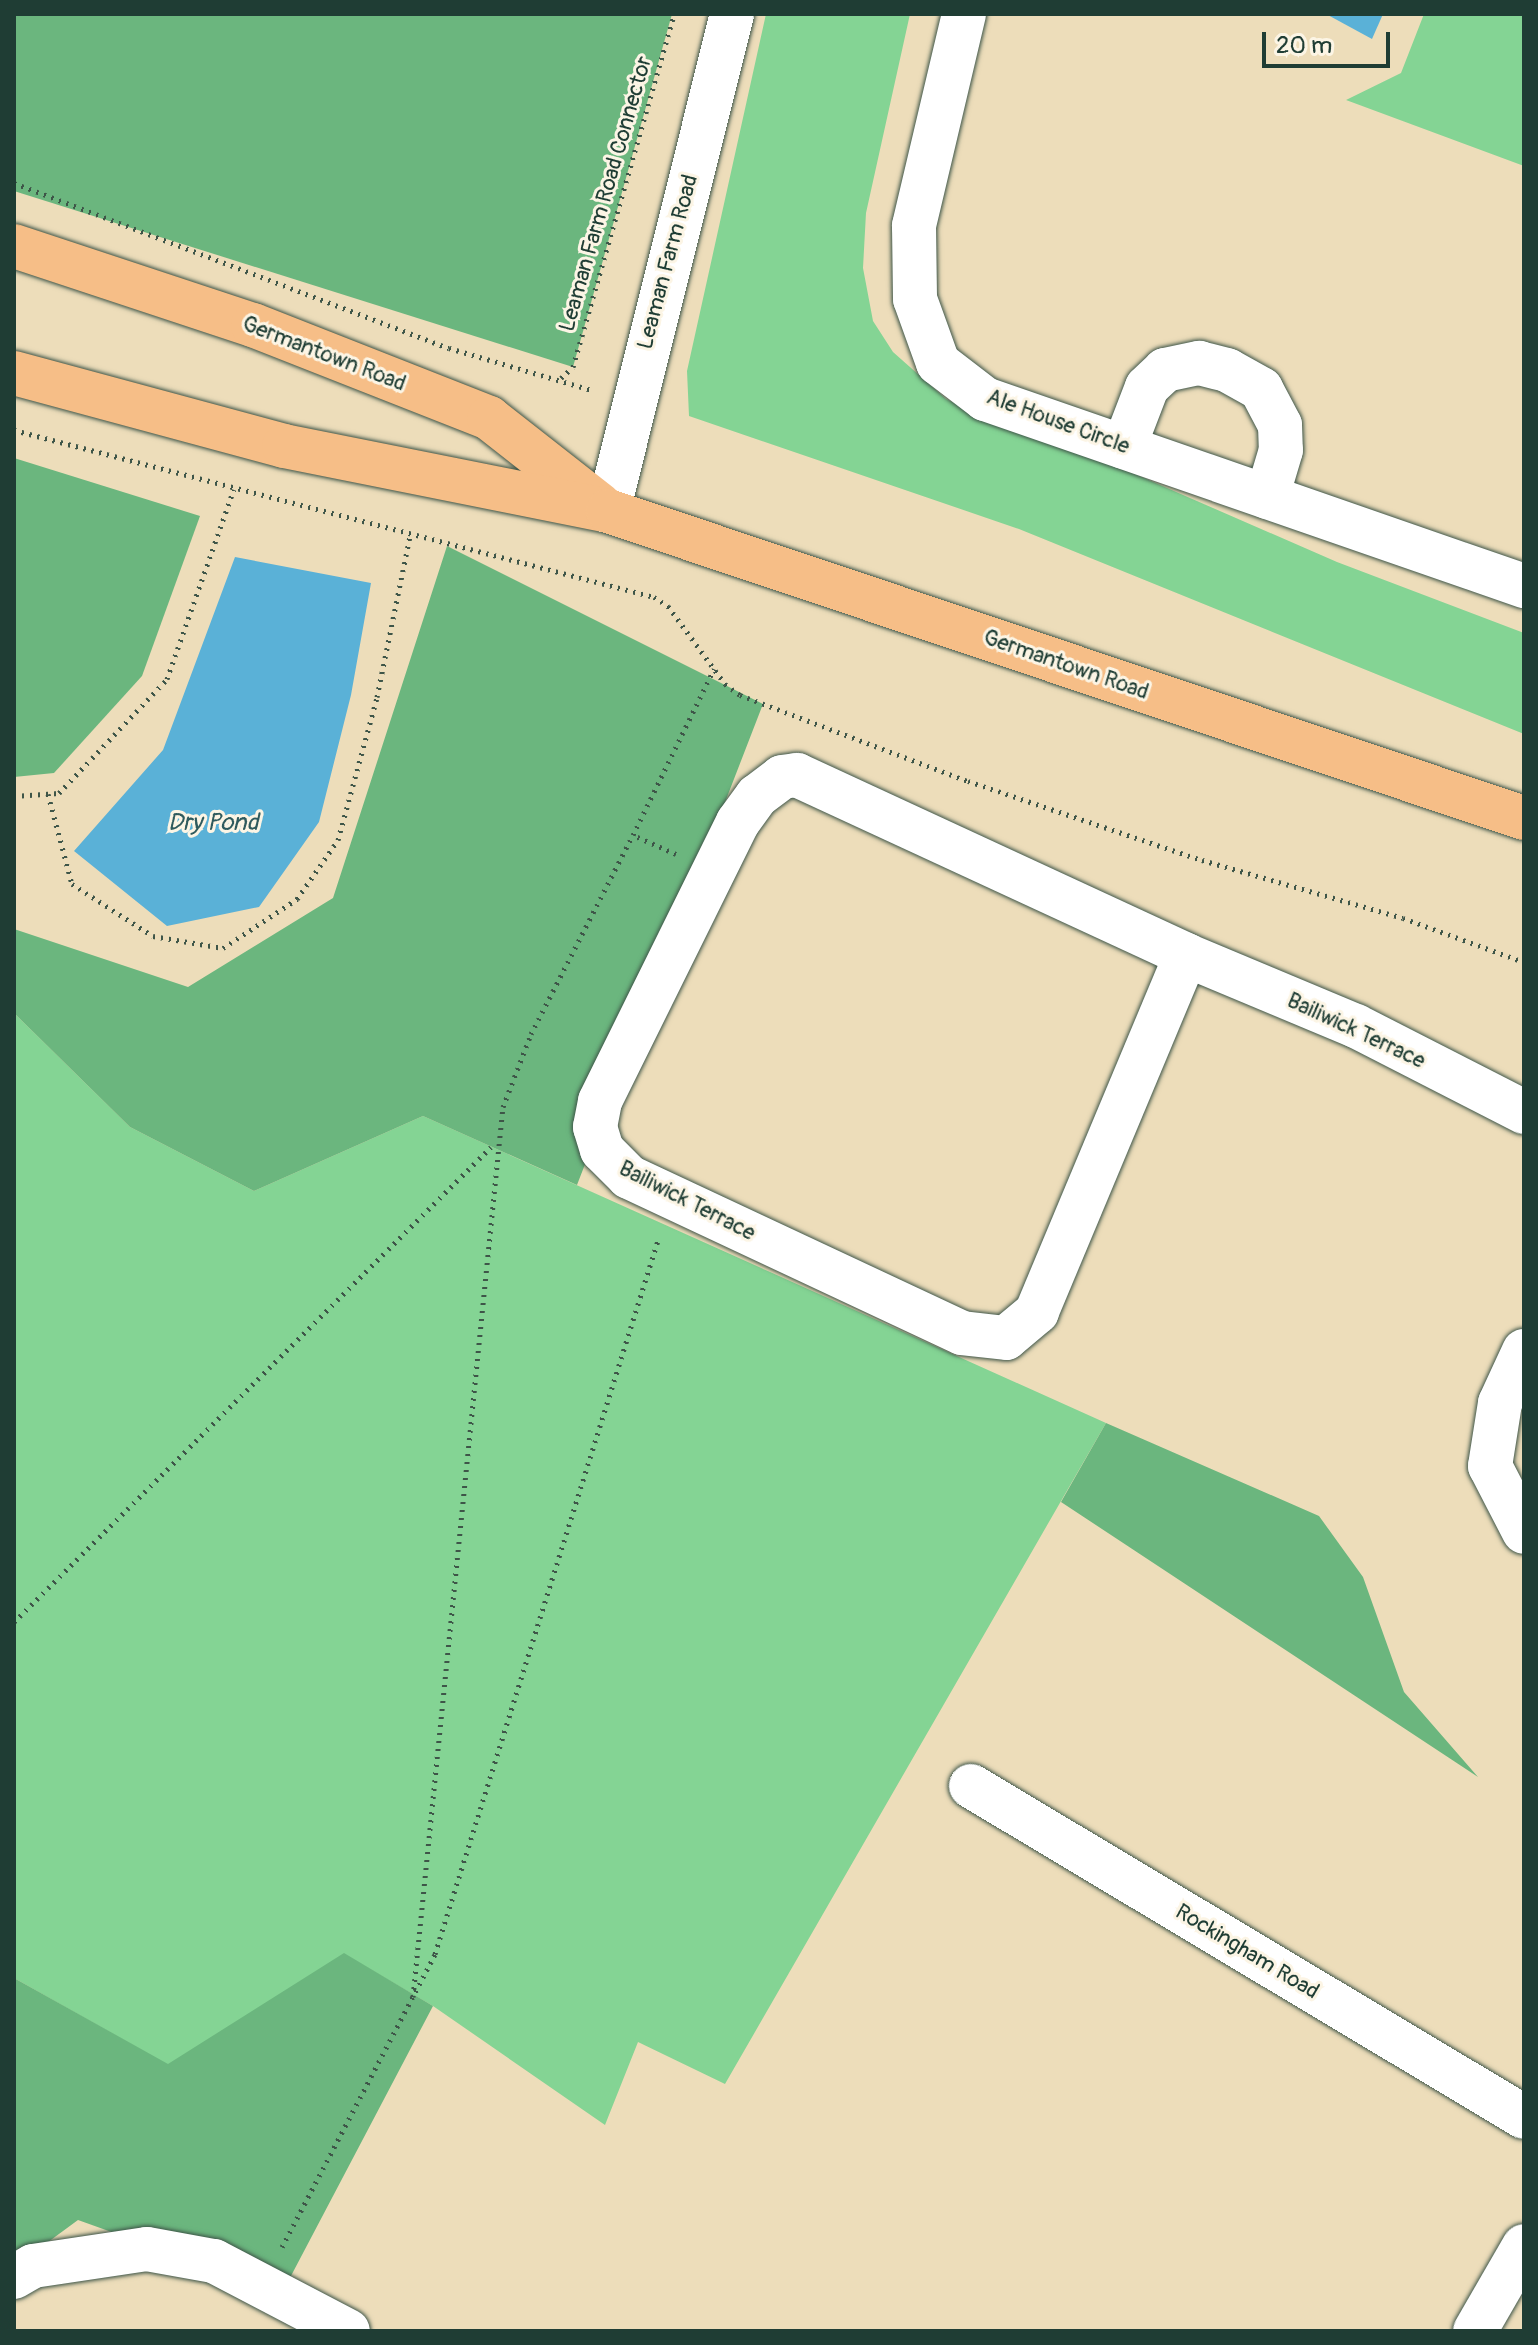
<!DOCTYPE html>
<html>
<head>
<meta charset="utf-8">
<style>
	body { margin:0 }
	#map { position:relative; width:1538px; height:2345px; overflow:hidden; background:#edddba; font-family:Pangolin,sans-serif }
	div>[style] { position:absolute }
	.green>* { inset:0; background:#84d494 }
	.forest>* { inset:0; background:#6bb67e }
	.water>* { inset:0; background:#5ab1d7 }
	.path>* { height:5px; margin-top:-2.5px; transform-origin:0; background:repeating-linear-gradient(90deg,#3e5548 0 2px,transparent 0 8px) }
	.roads { filter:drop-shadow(0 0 2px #3e5548) drop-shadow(0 0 2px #3e5548) }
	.minor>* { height:44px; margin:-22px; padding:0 22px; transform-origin:22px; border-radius:22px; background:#fff }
	.major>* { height:44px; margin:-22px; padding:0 22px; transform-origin:22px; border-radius:22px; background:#f6be87 }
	span { translate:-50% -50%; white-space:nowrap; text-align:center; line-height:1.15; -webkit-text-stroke:6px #fcf5e5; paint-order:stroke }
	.street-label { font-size:22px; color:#1f3d34 }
	.water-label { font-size:24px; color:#2e5a5d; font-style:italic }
	.frame { position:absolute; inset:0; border:16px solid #1f3d34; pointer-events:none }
	.scale { position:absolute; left:1262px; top:32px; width:128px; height:36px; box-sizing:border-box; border:4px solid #1f3d34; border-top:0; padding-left:10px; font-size:24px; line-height:28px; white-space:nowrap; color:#1f3d34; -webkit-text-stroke:6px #fcf5e5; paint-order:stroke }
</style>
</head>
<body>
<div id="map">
	<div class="green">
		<div style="clip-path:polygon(766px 14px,910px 14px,866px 213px,863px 268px,873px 321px,893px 352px,946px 399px,1012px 430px,1066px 444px,1337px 562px,1524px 633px,1524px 734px,1019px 529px,689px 416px,687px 371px)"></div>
		<div style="clip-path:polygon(1424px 14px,1524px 14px,1524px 166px,1346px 100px,1401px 73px)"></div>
		<div style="clip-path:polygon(14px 1013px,130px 1127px,254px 1191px,423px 1116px,1106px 1423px,725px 2084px,638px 2042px,605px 2125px,433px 2006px,344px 1954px,168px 2065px,14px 1978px)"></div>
	</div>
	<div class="forest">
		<div style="clip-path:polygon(14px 14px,672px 14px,573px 367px,14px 191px)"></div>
		<div style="clip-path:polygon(14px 458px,200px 516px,142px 676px,54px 773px,14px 777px)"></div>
		<div style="clip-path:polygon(447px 546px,763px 704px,577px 1185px,423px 1116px,254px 1191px,130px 1127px,14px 1013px,14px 929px,188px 987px,333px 898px)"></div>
		<div style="clip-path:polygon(1106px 1423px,1319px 1516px,1363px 1577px,1404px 1692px,1478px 1777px,1061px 1502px)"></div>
		<div style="clip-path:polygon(344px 1953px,433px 2006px,282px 2293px,78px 2220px,14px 2267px,14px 1978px,168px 2064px)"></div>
	</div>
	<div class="water">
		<div style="clip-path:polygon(1326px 14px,1383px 14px,1372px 39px)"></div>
		<div style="clip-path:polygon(235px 557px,371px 583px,351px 695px,319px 822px,259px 907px,167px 926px,74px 851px,163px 750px)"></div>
	</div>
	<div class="path">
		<div style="left:14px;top:183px;width:465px;rotate:20.8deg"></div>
		<div style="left:449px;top:348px;width:149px;rotate:16.4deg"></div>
		<div style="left:561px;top:378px;width:16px;rotate:-43deg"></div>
		<div style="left:573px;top:367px;width:367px;rotate:-74deg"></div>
		<div style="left:14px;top:430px;width:661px;rotate:14.62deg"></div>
		<div style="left:654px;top:597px;width:17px;rotate:33deg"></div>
		<div style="left:668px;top:606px;width:97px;rotate:53.8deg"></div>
		<div style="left:725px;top:684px;width:19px;rotate:36deg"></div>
		<div style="left:740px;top:695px;width:244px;rotate:20.7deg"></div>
		<div style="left:968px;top:781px;width:247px;rotate:18.7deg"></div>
		<div style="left:1202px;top:860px;width:209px;rotate:16.1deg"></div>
		<div style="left:1403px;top:918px;width:129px;rotate:20deg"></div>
		<div style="left:48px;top:794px;width:93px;rotate:75.1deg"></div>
		<div style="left:72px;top:884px;width:96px;rotate:32.7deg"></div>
		<div style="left:153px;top:936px;width:71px;rotate:9.7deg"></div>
		<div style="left:223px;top:948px;width:89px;rotate:-33.5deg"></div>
		<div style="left:297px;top:899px;width:72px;rotate:-55.2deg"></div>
		<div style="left:338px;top:840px;width:148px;rotate:-74.7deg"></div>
		<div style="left:377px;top:697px;width:164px;rotate:-78.4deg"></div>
		<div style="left:14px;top:796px;width:45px;rotate:-3.8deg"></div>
		<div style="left:59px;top:793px;width:157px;rotate:-46.5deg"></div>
		<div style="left:167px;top:679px;width:201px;rotate:-70.6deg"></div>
		<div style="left:676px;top:854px;width:47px;rotate:-156.2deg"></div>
		<div style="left:633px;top:835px;width:185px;rotate:-64deg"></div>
		<div style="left:14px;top:1622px;width:673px;rotate:-44.88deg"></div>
		<div style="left:413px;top:1997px;width:895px;rotate:-84.23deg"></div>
		<div style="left:503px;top:1107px;width:78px;rotate:-69deg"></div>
		<div style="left:531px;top:1034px;width:224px;rotate:-62.9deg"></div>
		<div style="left:282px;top:2247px;width:331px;rotate:-62.4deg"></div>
		<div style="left:435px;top:1954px;width:751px;rotate:-72.65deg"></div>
	</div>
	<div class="roads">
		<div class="minor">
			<div style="left:964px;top:14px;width:218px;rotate:103.3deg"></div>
			<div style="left:914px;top:226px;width:73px;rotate:89.2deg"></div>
			<div style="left:915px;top:299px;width:68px;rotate:70.2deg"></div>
			<div style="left:938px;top:363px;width:59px;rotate:37.5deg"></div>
			<div style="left:985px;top:399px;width:571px;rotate:19.13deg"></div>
			<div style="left:1124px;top:447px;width:64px;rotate:-69deg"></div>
			<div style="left:1147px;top:387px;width:25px;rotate:-43deg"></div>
			<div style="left:1165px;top:370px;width:35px;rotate:-12deg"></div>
			<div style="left:1199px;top:363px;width:29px;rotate:14deg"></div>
			<div style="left:1227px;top:370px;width:39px;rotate:29deg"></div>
			<div style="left:1261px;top:389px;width:41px;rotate:62.2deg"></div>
			<div style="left:1280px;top:425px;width:25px;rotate:88deg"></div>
			<div style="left:1281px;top:450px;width:49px;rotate:106.6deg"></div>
			<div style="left:608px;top:511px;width:512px;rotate:-75.99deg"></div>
			<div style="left:1186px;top:955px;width:387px;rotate:112.7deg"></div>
			<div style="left:1037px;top:1312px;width:40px;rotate:140deg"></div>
			<div style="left:1006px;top:1338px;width:44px;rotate:-173.5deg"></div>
			<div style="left:962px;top:1333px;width:368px;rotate:-154.9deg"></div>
			<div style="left:629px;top:1177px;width:38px;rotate:-135deg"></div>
			<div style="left:602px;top:1150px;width:24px;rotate:-107deg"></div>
			<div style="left:595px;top:1127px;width:26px;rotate:-79deg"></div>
			<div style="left:600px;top:1101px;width:311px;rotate:-63.7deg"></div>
			<div style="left:738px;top:822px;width:32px;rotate:-54deg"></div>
			<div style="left:757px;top:796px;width:31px;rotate:-37deg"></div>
			<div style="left:782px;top:777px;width:15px;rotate:-8deg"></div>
			<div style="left:797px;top:775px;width:429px;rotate:24.8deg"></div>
			<div style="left:1186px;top:955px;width:184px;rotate:22.7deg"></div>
			<div style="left:1356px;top:1026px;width:189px;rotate:27.1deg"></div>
			<div style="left:1524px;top:1351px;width:57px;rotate:114.8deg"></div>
			<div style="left:1500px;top:1403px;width:64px;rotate:99deg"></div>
			<div style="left:1490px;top:1466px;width:74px;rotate:62.7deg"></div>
			<div style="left:971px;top:1786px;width:644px;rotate:30.9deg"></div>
			<div style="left:14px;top:2277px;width:22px;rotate:-30deg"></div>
			<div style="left:33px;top:2266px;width:115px;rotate:-8.5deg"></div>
			<div style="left:147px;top:2249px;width:68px;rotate:10.2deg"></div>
			<div style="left:214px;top:2261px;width:151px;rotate:27.6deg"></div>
			<div style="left:1475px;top:2331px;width:98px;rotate:-60deg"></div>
		</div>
		<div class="major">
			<div style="left:14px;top:246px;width:252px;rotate:18.3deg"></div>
			<div style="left:253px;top:325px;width:254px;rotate:21.5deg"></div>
			<div style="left:489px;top:418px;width:141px;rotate:38.1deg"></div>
			<div style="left:14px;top:373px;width:280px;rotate:15.1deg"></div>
			<div style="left:284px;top:446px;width:330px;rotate:11.3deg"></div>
			<div style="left:608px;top:511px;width:966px;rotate:18.53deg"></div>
		</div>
	</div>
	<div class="street-label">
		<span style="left:606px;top:194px;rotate:-74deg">Leaman Farm Road Connector</span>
		<span style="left:668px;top:262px;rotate:-75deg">Leaman Farm Road</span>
		<span style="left:324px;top:354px;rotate:21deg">Germantown Road</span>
		<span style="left:1058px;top:422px;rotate:20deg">Ale House Circle</span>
		<span style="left:1066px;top:665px;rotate:19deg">Germantown Road</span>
		<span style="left:1356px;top:1031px;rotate:25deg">Bailiwick Terrace</span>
		<span style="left:687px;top:1201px;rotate:27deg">Bailiwick Terrace</span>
		<span style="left:1247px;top:1952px;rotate:31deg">Rockingham Road</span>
	</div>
	<div class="water-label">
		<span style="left:213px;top:823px">Dry Pond</span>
	</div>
	<div class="frame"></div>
	<div class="scale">20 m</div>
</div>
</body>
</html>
